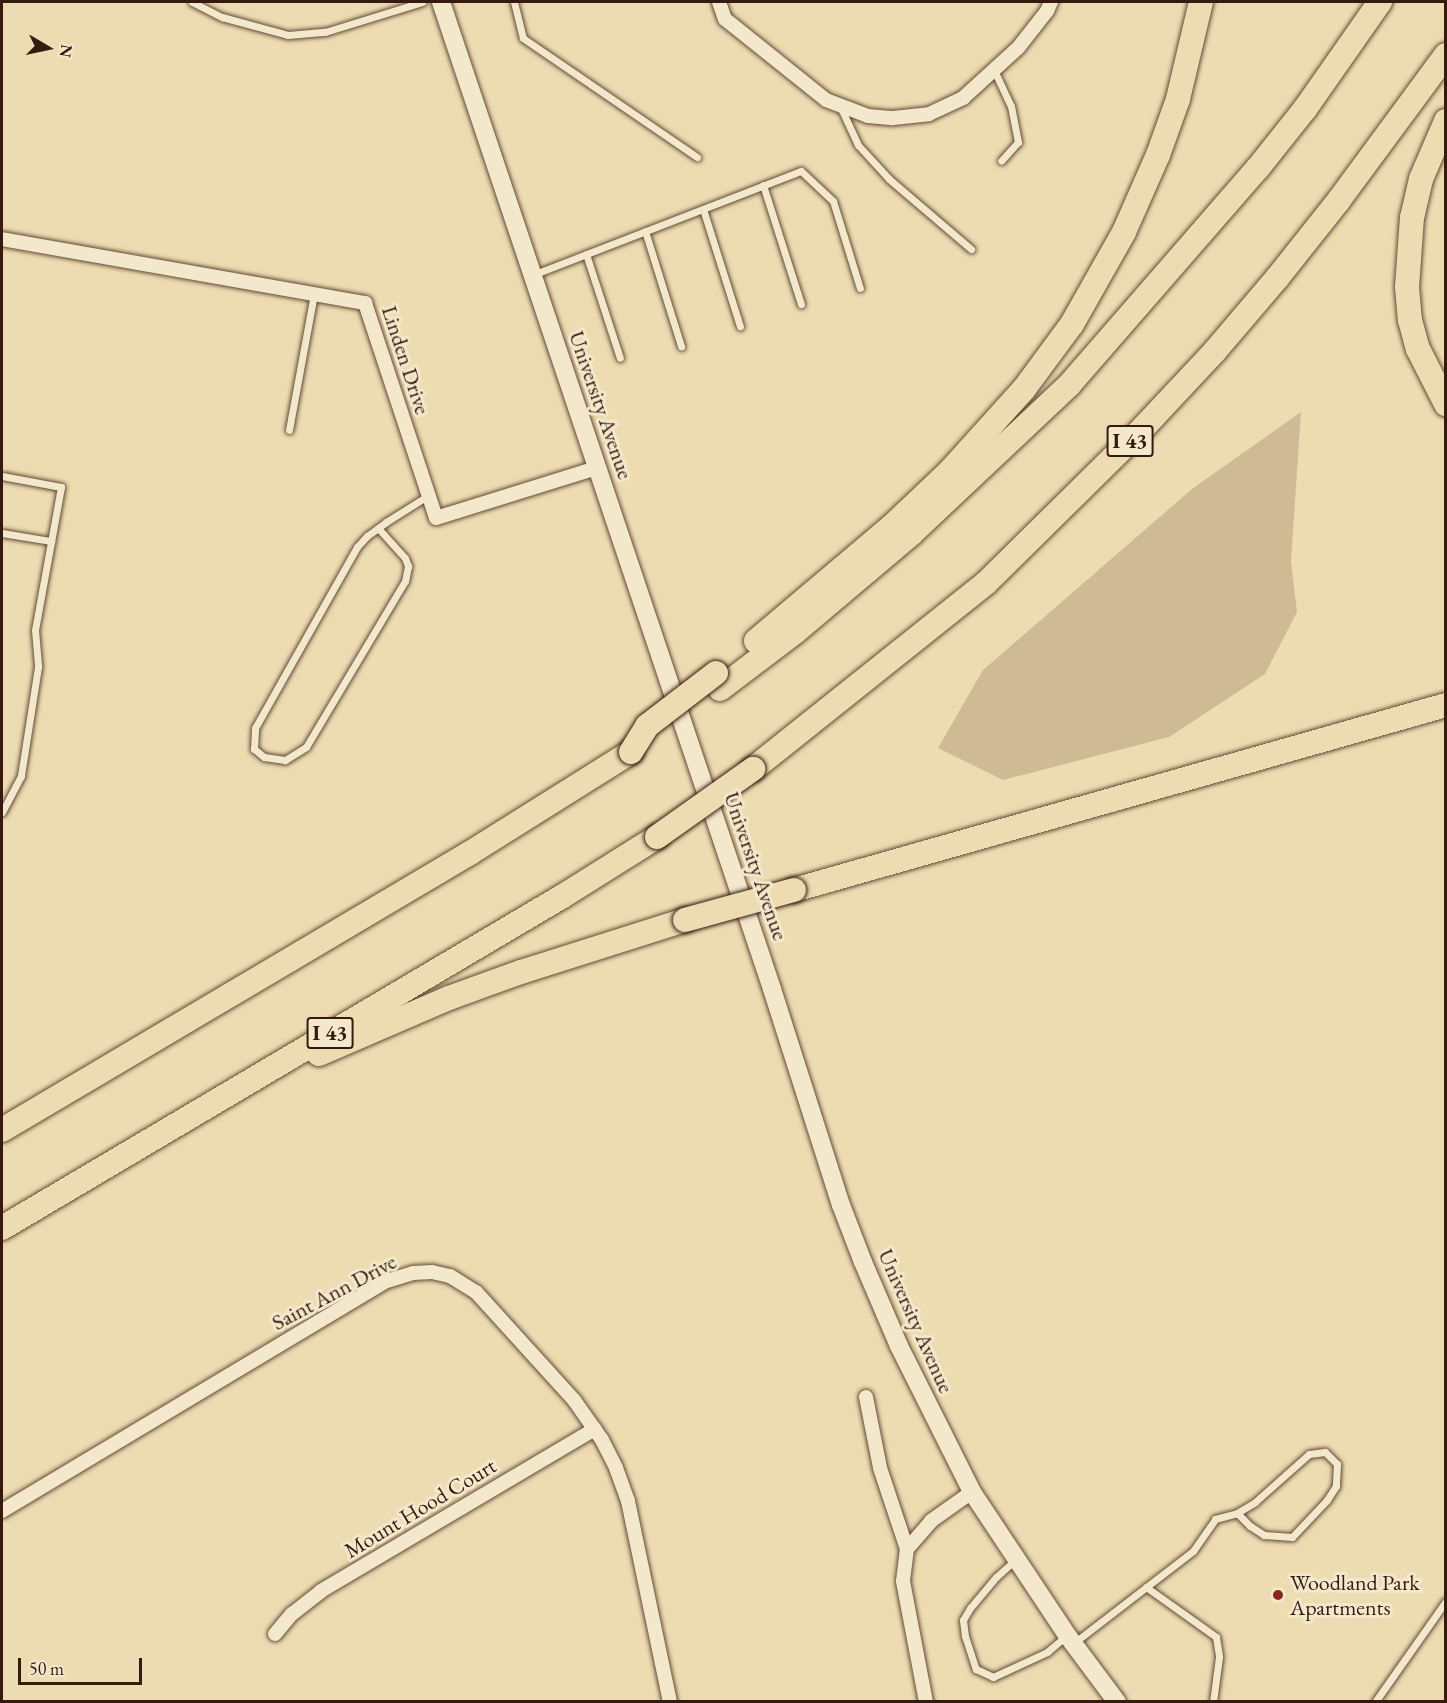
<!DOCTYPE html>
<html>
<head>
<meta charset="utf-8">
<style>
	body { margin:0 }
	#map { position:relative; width:1447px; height:1703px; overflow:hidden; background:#eddcb1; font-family:"EB Garamond",serif }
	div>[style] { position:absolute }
	.green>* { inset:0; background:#cebb96 }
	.roads { filter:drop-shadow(0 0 2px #644a38) drop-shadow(0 0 2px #644a38) }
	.service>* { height:7px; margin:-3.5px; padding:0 3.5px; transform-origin:3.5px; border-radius:3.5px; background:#f3e8cc }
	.minor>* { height:14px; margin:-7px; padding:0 7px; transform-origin:7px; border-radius:7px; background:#f3e8cc }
	.secondary>* { height:18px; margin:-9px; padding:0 9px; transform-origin:9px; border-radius:9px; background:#f3e8cc }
	.motorway>* { height:24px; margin:-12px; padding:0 12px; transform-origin:12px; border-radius:12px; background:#eddcb1 }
	.bridges { filter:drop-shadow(0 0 2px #361a10) drop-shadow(0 0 2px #361a10) }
	.motorway-bridge>* { height:24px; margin:-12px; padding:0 12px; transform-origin:12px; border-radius:12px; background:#eddcb1 }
	.dots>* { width:16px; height:16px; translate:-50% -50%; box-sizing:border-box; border:3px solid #f3e8cc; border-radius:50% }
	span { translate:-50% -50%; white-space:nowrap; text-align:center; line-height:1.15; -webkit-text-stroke:6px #f3e8cc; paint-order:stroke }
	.shield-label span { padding:2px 4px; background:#f3e8cc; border:2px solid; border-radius:4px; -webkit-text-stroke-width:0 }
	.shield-label { font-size:21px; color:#361a10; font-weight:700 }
	.street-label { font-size:22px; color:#361a10 }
	.poi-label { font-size:22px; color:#361a10 }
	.left { translate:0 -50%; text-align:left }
	.frame { position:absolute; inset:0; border:3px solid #361a10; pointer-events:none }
	.north { position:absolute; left:18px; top:18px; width:60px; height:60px; -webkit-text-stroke:4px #f3e8cc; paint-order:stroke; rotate:99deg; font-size:16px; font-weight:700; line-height:24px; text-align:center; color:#361a10 }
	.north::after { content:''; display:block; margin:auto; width:21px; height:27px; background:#361a10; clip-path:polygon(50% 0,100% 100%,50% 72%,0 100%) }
	.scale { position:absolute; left:18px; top:1658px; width:124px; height:27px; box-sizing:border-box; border:3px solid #361a10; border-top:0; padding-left:8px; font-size:18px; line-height:21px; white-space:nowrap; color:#361a10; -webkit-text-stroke:4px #f3e8cc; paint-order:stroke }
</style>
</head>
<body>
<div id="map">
	<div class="green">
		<div style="clip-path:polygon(1301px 412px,1291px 561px,1297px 612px,1265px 674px,1169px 737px,1003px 780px,938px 748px,983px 670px,1192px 489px)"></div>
	</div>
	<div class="roads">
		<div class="service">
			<div style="left:192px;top:2px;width:34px;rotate:27deg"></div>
			<div style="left:222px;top:17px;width:68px;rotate:15.3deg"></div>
			<div style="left:288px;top:35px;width:37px;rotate:-5deg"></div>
			<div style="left:325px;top:32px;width:102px;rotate:-17.2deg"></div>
			<div style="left:514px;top:2px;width:37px;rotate:76deg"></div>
			<div style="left:523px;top:38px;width:211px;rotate:34.4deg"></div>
			<div style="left:994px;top:70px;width:40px;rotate:65deg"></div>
			<div style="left:1011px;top:106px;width:37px;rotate:79deg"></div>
			<div style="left:1018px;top:142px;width:25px;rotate:132deg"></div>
			<div style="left:840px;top:106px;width:43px;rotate:65.2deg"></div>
			<div style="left:858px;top:145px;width:46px;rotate:47.6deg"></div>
			<div style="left:889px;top:179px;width:108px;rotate:40.5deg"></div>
			<div style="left:763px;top:185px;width:125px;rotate:72.3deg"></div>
			<div style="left:703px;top:209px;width:123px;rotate:72.5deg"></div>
			<div style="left:645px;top:231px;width:121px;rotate:72.6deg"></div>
			<div style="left:586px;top:254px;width:109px;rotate:71.9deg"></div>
			<div style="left:535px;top:274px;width:285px;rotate:-21.2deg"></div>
			<div style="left:801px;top:171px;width:44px;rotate:43.2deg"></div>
			<div style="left:833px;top:201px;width:91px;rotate:72.8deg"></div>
			<div style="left:289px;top:430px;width:138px;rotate:-79.6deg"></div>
			<div style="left:2px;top:476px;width:60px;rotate:10.6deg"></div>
			<div style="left:61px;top:487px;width:145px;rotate:100.3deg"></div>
			<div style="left:35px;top:630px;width:37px;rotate:85deg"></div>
			<div style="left:38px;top:667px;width:110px;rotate:98.9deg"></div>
			<div style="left:21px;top:776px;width:41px;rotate:117.8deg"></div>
			<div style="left:378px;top:528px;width:40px;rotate:48deg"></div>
			<div style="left:405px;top:558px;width:9px;rotate:69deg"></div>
			<div style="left:408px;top:566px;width:15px;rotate:101deg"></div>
			<div style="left:405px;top:581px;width:193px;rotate:120.8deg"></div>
			<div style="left:306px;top:747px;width:25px;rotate:148deg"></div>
			<div style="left:285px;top:760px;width:21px;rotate:-172deg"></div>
			<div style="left:264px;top:757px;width:13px;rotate:-141deg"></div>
			<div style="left:254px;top:749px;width:21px;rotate:-87deg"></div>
			<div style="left:255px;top:728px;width:208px;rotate:-60.6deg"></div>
			<div style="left:357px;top:547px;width:15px;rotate:-48deg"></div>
			<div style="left:367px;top:536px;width:24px;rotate:-36deg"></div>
			<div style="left:386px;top:522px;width:51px;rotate:-32.1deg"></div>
			<div style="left:2px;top:533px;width:50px;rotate:9.3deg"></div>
			<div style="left:1015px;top:1560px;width:25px;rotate:138deg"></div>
			<div style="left:996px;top:1577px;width:40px;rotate:130deg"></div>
			<div style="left:970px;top:1608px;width:14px;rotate:120deg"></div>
			<div style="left:963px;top:1620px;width:16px;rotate:83deg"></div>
			<div style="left:965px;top:1636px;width:35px;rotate:72deg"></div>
			<div style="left:976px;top:1669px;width:19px;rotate:25deg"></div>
			<div style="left:993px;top:1677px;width:60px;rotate:-24.8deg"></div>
			<div style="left:1047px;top:1652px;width:25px;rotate:-40deg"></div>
			<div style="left:1146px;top:1587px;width:86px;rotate:35.5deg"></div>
			<div style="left:1216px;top:1637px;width:20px;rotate:81deg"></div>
			<div style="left:1219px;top:1657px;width:45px;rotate:97.6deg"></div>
			<div style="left:1075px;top:1642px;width:149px;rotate:-37.6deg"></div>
			<div style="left:1193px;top:1551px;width:39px;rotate:-55deg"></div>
			<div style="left:1215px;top:1519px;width:23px;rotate:-15deg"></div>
			<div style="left:1237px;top:1513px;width:21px;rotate:-31deg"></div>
			<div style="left:1255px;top:1502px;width:72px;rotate:-41.6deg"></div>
			<div style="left:1309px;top:1454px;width:16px;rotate:-7deg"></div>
			<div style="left:1325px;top:1452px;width:17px;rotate:45deg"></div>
			<div style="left:1337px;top:1464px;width:22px;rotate:93deg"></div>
			<div style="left:1336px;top:1486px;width:17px;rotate:123deg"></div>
			<div style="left:1327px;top:1500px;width:51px;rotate:133.4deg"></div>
			<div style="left:1292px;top:1537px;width:28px;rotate:-176deg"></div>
			<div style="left:1264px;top:1535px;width:17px;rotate:-147deg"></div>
			<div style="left:1250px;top:1526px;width:18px;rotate:-135deg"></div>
			<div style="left:1375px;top:1702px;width:123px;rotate:-54.9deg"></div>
		</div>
		<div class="minor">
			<div style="left:719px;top:2px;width:18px;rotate:71deg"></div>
			<div style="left:725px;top:19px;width:129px;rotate:38.7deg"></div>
			<div style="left:826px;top:100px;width:45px;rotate:20.9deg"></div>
			<div style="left:868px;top:116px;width:25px;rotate:5deg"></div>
			<div style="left:893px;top:118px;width:36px;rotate:-6deg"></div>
			<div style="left:929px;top:114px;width:38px;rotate:-25deg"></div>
			<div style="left:963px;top:98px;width:74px;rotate:-42.3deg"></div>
			<div style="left:1018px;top:48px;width:47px;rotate:-51.9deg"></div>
			<div style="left:1047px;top:11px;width:10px;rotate:-66deg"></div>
			<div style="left:2px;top:239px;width:369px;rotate:10deg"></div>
			<div style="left:365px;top:303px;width:226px;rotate:71.7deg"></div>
			<div style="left:436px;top:518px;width:169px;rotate:-17.3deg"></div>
			<div style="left:866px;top:1397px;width:72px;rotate:78.8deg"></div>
			<div style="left:880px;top:1468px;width:85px;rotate:71.6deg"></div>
			<div style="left:2px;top:1511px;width:448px;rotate:-30.9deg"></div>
			<div style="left:387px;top:1281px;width:27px;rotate:-17deg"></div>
			<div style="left:413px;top:1273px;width:19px;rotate:-3deg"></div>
			<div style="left:432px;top:1272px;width:18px;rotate:13deg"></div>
			<div style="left:450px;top:1276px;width:31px;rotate:32deg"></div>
			<div style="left:476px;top:1292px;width:146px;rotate:47.8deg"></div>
			<div style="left:574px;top:1400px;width:49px;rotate:55deg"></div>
			<div style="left:602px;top:1440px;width:31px;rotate:63deg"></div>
			<div style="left:616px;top:1468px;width:35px;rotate:70deg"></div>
			<div style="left:628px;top:1501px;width:205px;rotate:78.2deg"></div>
			<div style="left:275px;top:1634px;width:26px;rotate:-50deg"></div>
			<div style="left:292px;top:1614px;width:37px;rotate:-38deg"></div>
			<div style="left:321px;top:1591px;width:318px;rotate:-30.6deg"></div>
			<div style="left:926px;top:1702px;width:123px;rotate:-100.8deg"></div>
			<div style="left:903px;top:1581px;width:32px;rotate:-83deg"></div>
			<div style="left:907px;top:1549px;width:37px;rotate:-49deg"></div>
			<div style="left:931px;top:1521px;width:50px;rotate:-35.3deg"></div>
		</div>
		<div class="secondary">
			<div style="left:441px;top:2px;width:1041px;rotate:71.46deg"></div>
			<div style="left:772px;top:989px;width:227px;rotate:72.3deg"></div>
			<div style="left:841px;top:1205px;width:61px;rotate:68.9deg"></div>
			<div style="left:863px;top:1262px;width:91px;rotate:66.8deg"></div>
			<div style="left:899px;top:1346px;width:163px;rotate:63.4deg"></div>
			<div style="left:972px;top:1492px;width:172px;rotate:56.4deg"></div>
			<div style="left:1067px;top:1635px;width:84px;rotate:53.3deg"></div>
		</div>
		<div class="motorway">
			<div style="left:1446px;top:121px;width:63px;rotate:113.3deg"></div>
			<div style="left:1421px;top:179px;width:39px;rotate:103deg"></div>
			<div style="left:1412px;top:217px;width:70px;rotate:94.1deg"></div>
			<div style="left:1407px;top:287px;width:33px;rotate:85deg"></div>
			<div style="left:1410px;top:320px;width:30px;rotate:75deg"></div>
			<div style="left:1418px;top:349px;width:62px;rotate:63deg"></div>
			<div style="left:756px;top:641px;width:177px;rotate:-40.2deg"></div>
			<div style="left:891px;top:527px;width:80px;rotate:-43.5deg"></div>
			<div style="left:949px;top:472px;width:112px;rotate:-47.9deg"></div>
			<div style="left:1024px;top:389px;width:81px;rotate:-53.6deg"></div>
			<div style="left:1072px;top:324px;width:106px;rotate:-60.5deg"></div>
			<div style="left:1124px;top:232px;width:84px;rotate:-66.2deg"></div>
			<div style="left:1158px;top:155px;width:59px;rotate:-70.3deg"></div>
			<div style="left:1178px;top:99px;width:100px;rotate:-76.7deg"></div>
			<div style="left:720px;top:689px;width:94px;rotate:-37.2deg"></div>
			<div style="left:795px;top:632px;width:153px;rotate:-40.2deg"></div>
			<div style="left:912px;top:533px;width:217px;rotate:-43.3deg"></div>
			<div style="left:1070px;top:384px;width:286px;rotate:-49deg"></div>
			<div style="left:1258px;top:168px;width:75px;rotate:-51.5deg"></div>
			<div style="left:1305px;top:109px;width:131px;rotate:-55deg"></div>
			<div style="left:753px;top:769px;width:298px;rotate:-38.6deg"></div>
			<div style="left:986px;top:583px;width:221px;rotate:-44.6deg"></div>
			<div style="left:1143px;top:428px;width:105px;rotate:-46.9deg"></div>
			<div style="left:1215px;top:351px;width:97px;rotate:-49.6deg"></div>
			<div style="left:1278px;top:277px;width:98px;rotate:-51.6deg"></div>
			<div style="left:1339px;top:200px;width:180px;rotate:-53.6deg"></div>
			<div style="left:794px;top:890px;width:678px;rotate:-15.84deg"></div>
			<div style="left:319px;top:1054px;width:142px;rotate:-23.3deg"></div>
			<div style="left:449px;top:998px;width:77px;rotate:-19.9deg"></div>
			<div style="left:521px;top:972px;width:172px;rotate:-17.6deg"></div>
			<div style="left:2px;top:1130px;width:544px;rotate:-30.62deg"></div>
			<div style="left:470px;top:853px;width:190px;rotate:-32.1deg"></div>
			<div style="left:2px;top:1228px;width:652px;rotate:-30.62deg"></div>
			<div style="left:563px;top:896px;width:111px;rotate:-32.1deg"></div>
		</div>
	</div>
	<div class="bridges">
		<div class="motorway-bridge">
			<div style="left:631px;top:752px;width:31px;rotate:-58deg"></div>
			<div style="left:647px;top:726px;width:87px;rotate:-37.5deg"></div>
			<div style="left:657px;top:837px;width:118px;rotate:-35.3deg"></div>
			<div style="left:685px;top:920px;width:113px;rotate:-15.4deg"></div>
		</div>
	</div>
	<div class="dots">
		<div style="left:1278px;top:1595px;background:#8f2418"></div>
	</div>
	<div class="shield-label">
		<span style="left:1130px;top:441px">I 43</span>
		<span style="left:330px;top:1033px">I 43</span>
	</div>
	<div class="street-label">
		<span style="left:406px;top:360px;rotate:72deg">Linden Drive</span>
		<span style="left:601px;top:405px;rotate:71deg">University Avenue</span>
		<span style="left:756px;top:866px;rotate:71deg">University Avenue</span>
		<span style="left:334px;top:1292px;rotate:-28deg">Saint Ann Drive</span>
		<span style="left:916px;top:1321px;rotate:66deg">University Avenue</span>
		<span style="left:420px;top:1508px;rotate:-31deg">Mount Hood Court</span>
	</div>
	<div class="poi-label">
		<span class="left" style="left:1290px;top:1595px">Woodland Park<br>Apartments</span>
	</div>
	<div class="frame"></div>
	<div class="north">N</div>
	<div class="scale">50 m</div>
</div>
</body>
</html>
